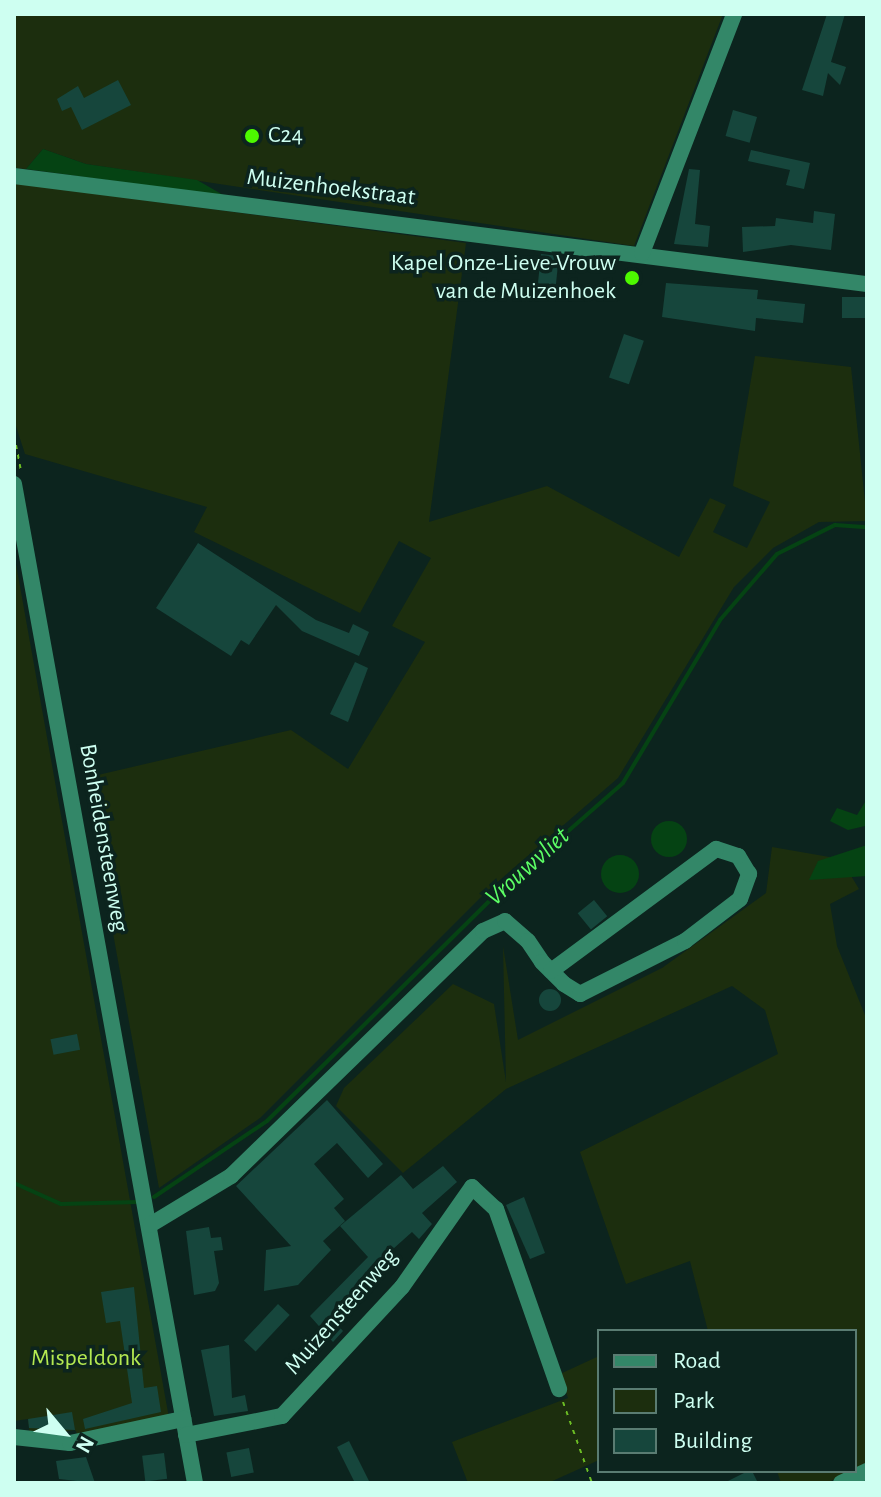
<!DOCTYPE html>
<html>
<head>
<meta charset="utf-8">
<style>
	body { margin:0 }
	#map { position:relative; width:881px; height:1497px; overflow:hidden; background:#0c241e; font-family:"Alegreya Sans",sans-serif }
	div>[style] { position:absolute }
	.green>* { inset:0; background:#1c2e0e }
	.water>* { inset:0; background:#054313 }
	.round { border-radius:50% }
	.stream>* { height:4px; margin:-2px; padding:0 2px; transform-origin:2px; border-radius:2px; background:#054313 }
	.building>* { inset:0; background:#16463c; transform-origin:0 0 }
	.path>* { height:2px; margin-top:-1px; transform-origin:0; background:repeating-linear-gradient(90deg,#6cbe24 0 4px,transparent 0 10px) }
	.minor>* { height:16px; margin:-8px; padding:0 8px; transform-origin:8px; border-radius:8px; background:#338768 }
	.dots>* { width:22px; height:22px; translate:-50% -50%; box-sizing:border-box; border:4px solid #0c241e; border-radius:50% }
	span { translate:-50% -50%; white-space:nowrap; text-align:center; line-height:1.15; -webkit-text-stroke:7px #0c241e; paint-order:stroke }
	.poi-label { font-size:24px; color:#cefff1 }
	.left { translate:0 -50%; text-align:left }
	.right { translate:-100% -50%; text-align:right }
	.street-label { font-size:24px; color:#cefff1 }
	.park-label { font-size:24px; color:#b5e951 }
	.water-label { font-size:26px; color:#5cff65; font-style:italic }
	.frame { position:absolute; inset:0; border:16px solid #cefff1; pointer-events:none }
	.legend { position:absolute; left:597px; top:1329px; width:260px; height:144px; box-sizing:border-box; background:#0c241e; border:2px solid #5a7c72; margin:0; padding:10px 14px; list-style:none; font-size:24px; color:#cefff1 }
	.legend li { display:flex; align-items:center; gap:16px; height:40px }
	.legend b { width:40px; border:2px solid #5a7c72 }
	.north { position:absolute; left:24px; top:1393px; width:80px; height:80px; -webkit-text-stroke:6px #0c241e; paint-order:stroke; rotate:119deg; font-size:22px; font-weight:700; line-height:32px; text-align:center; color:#cefff1 }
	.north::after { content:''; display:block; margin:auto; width:28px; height:36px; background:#cefff1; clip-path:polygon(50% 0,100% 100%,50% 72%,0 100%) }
</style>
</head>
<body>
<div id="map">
	<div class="green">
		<div style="clip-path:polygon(14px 14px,723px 14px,634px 246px,86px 164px,43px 149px,26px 169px,14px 168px)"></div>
		<div style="clip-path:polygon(14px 183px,466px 243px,429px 522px,547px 486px,679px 557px,710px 498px,726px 505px,713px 532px,747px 548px,770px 502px,733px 486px,755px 356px,851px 367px,867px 521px,819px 522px,773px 548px,734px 587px,618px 778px,486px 892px,260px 1118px,159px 1188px,85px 778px,291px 730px,348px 769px,425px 642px,392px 626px,431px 558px,399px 541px,360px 613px,194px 532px,207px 507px,25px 454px,14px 420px)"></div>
		<div style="clip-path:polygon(14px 553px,169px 1418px,79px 1437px,75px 1430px,30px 1436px,28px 1419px,14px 1421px)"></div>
		<div style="clip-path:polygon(772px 847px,841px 859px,859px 889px,830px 904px,837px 946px,867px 1020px,867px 1465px,855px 1470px,855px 1331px,708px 1331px,690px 1261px,626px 1284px,580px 1152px,778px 1054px,765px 1010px,732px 986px,506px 1089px,403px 1173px,336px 1106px,344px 1088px,453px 984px,494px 1004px,506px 1082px,503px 946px,518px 1040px,662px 968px,766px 893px)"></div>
		<div style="clip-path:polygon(599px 1356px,599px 1460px,548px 1483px,468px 1483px,452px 1442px,568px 1398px,560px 1374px)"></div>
		<div style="clip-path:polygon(777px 1471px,853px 1471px,826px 1483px,781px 1483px)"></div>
	</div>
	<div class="water">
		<div style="clip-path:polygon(43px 149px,86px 164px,197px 180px,225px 196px,26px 169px)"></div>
		<div style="clip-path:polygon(867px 799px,865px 826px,848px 830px,830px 821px,837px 808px,857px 815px)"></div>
		<div class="round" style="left:651px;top:821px;width:36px;height:36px"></div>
		<div style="clip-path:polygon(867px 845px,867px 876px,809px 880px,818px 861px)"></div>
		<div class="round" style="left:601px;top:855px;width:38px;height:38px"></div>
	</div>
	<div class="stream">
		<div style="left:14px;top:1183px;width:51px;rotate:24.1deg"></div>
		<div style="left:61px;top:1204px;width:77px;rotate:-1.5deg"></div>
		<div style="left:154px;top:1197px;width:136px;rotate:-33.9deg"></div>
		<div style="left:267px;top:1121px;width:317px;rotate:-44.7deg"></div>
		<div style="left:492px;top:898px;width:174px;rotate:-41.3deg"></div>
		<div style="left:623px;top:783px;width:190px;rotate:-59.2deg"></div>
		<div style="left:720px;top:620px;width:87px;rotate:-49.2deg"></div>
		<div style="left:777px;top:554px;width:65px;rotate:-26.6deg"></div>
		<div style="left:835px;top:525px;width:32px;rotate:4deg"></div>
	</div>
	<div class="building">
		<div style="clip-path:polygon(827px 14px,845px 14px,831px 62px,846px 67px,840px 85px,828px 73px,823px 96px,802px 90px)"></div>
		<div style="clip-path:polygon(118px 80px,131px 105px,82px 130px,71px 107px,62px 111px,57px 99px,78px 86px,84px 98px)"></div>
		<div style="left:733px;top:110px;width:25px;height:27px;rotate:16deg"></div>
		<div style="clip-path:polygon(751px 150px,810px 163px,804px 189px,786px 185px,790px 170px,748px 161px)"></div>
		<div style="clip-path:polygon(689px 169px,700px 170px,695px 224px,710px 226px,708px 247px,674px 244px)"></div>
		<div style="clip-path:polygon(814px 211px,835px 214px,831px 250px,791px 245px,743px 252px,742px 227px,775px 226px,776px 218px,813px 223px)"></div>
		<div style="left:541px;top:254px;width:18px;height:40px;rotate:6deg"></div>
		<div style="clip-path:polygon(666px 283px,758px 290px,757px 299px,805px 304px,803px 323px,756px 318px,755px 331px,662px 317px)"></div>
		<div style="left:867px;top:297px;width:21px;height:25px;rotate:90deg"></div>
		<div style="left:624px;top:334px;width:21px;height:46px;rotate:19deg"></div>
		<div style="clip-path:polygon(198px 543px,316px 620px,349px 633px,353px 624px,369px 632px,359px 656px,302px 631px,276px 605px,249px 645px,241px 640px,231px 656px,156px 608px)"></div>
		<div style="clip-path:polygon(355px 662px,368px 668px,348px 722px,330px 714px)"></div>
		<div style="left:594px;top:900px;width:21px;height:21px;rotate:51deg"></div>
		<div class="round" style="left:539px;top:989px;width:22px;height:22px"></div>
		<div style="left:77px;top:1034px;width:16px;height:27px;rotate:79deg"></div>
		<div style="clip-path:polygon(327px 1100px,383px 1164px,368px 1178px,337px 1143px,314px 1164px,344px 1199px,334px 1208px,345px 1221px,323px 1241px,331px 1250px,298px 1285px,264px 1291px,266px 1250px,291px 1246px,236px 1186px)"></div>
		<div style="clip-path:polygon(443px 1166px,457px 1182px,422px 1213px,432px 1224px,419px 1239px,412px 1232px,374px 1266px,383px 1279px,336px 1323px,343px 1331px,333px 1342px,310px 1316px,368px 1257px,340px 1226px,401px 1175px,413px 1189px)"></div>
		<div style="clip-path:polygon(524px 1197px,545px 1253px,530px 1259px,506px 1205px)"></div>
		<div style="clip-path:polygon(209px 1227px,211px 1238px,221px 1237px,223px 1250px,214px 1251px,219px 1283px,215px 1291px,194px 1295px,186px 1231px)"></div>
		<div style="clip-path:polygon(134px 1287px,144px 1388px,157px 1386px,161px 1412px,85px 1429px,83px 1419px,132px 1403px,120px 1321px,106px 1323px,101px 1292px)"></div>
		<div style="left:278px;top:1304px;width:16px;height:50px;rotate:43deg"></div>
		<div style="clip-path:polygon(229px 1345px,232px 1398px,245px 1395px,248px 1411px,214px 1416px,201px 1350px)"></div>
		<div style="clip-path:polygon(72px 1412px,75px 1430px,29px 1428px,28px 1419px)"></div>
		<div style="clip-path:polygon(349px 1441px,370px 1483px,355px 1483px,337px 1447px)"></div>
		<div style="left:249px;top:1448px;width:25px;height:23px;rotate:79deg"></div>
		<div style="left:164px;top:1453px;width:26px;height:22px;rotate:83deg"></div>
		<div style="clip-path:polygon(86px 1457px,95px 1483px,59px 1479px,56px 1461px)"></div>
		<div style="clip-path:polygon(752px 1471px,758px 1483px,724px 1483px,748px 1471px)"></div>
	</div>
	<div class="path">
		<div style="left:14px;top:435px;width:38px;rotate:79deg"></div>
		<div style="left:563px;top:1402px;width:86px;rotate:70.3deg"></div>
	</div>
	<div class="minor">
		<div style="left:14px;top:176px;width:860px;rotate:7.22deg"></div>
		<div style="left:642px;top:253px;width:256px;rotate:-68.9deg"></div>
		<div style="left:14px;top:484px;width:1015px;rotate:79.73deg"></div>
		<div style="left:150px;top:1225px;width:95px;rotate:-31.2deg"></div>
		<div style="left:231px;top:1176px;width:351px;rotate:-44.2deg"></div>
		<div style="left:483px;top:931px;width:24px;rotate:-24deg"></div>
		<div style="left:505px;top:921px;width:30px;rotate:41deg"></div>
		<div style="left:528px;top:941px;width:25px;rotate:56deg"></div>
		<div style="left:542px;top:962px;width:31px;rotate:45deg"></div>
		<div style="left:564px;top:984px;width:19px;rotate:32deg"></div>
		<div style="left:580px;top:994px;width:118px;rotate:-26.8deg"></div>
		<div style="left:685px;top:941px;width:69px;rotate:-37.4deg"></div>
		<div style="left:740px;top:899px;width:27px;rotate:-70deg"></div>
		<div style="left:749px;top:874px;width:21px;rotate:-121deg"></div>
		<div style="left:738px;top:856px;width:23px;rotate:-162deg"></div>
		<div style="left:716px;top:849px;width:205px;rotate:143.5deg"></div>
		<div style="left:186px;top:1435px;width:98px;rotate:-11.2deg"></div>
		<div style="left:282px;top:1416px;width:176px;rotate:-47.1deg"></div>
		<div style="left:402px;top:1287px;width:122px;rotate:-55deg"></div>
		<div style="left:472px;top:1187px;width:33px;rotate:43deg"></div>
		<div style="left:496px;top:1209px;width:191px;rotate:70.7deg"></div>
		<div style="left:14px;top:1437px;width:56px;rotate:6.1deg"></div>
		<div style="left:70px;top:1443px;width:116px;rotate:-12deg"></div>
		<div style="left:841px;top:1483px;width:29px;rotate:-25deg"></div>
	</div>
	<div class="dots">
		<div style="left:252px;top:136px;background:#4df900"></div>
		<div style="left:632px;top:278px;background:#4df900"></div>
	</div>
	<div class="poi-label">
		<span class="left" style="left:268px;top:136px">C24</span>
		<span class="right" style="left:616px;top:278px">Kapel Onze-Lieve-Vrouw<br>van de Muizenhoek</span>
	</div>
	<div class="street-label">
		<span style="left:331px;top:188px;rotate:7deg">Muizenhoekstraat</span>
		<span style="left:103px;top:838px;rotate:80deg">Bonheidensteenweg</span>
		<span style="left:342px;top:1312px;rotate:-49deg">Muizensteenweg</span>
	</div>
	<div class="park-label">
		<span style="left:86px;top:1359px">Mispeldonk</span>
	</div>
	<div class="water-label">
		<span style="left:528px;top:867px;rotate:-42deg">Vrouwvliet</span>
	</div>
	<div class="frame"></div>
	<ul class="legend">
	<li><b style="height:10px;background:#338768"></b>Road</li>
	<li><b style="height:22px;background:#1c2e0e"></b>Park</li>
	<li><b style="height:22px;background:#16463c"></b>Building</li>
	</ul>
	<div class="north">N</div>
</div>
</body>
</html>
